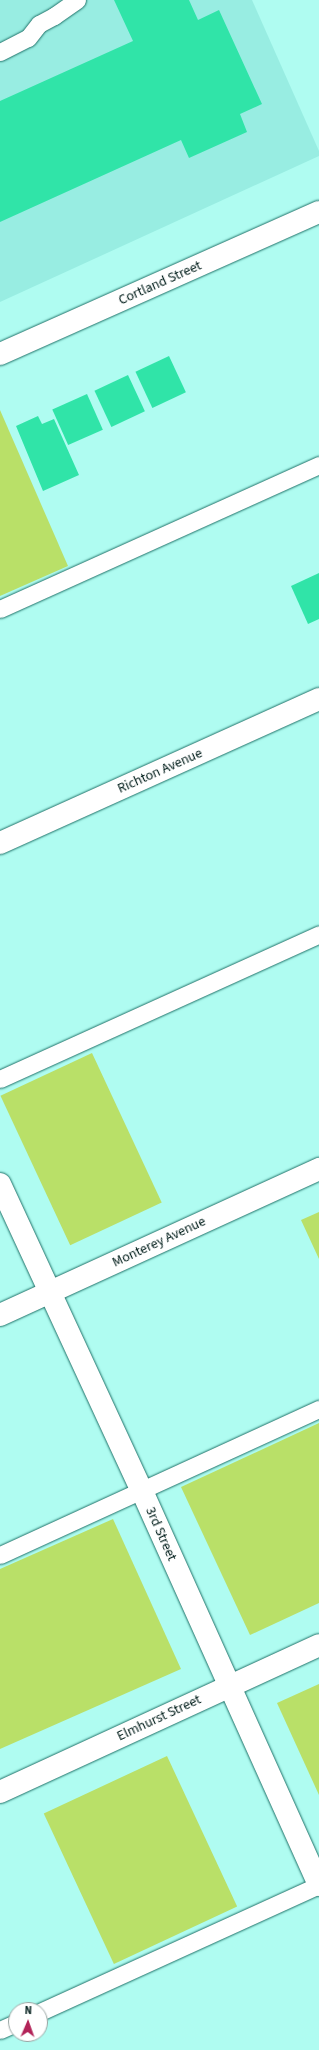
<!DOCTYPE html>
<html>
<head>
<meta charset="utf-8">
<style>
	body { margin:0 }
	#map { position:relative; width:319px; height:2050px; overflow:hidden; background:#affcf1; font-family:"Source Sans 3",sans-serif }
	div>[style] { position:absolute }
	.built>* { inset:0; background:#98ede2 }
	.green>* { inset:0; background:#b9e068; transform-origin:0 0 }
	.building>* { inset:0; background:#30e4a8; transform-origin:0 0 }
	.roads { filter:drop-shadow(0 0 1px #1f7168) drop-shadow(0 0 1px #1f7168) }
	.lane>* { height:17px; margin:-8.5px; padding:0 8.5px; transform-origin:8.5px; border-radius:8.5px; background:#fff }
	.street>* { height:22px; margin:-11px; padding:0 11px; transform-origin:11px; border-radius:11px; background:#fff }
	.secondary>* { height:22px; margin:-11px; padding:0 11px; transform-origin:11px; border-radius:11px; background:#fff }
	span { translate:-50% -50%; white-space:nowrap; text-align:center; line-height:1.15; -webkit-text-stroke:3.5px #fff; paint-order:stroke }
	.street-label { font-size:14px; color:#001d1a }
	.north { position:absolute; left:8px; top:2002px; width:40px; height:40px; box-sizing:border-box; background:#fff; border:1px solid #99a5a3; border-radius:50%; rotate:2deg; font-size:11px; font-weight:700; line-height:16px; text-align:center; color:#001d1a }
	.north::after { content:''; display:block; margin:auto; width:14px; height:18px; background:#b22358; clip-path:polygon(50% 0,100% 100%,50% 72%,0 100%) }
</style>
</head>
<body>
<div id="map">
	<div class="built">
		<div style="clip-path:polygon(0 0,252px 0,319px 151px,319px 156px,0 302px)"></div>
	</div>
	<div class="green">
		<div style="clip-path:polygon(0 410px,68px 566px,0 596px)"></div>
		<div style="left:92px;top:1053px;width:165px;height:101px;rotate:65deg"></div>
		<div style="clip-path:polygon(319px 1212px,319px 1259px,301px 1220px)"></div>
		<div style="clip-path:polygon(319px 1423px,319px 1603px,250px 1635px,181px 1487px)"></div>
		<div style="clip-path:polygon(113px 1519px,181px 1669px,0 1749px,0 1569px)"></div>
		<div style="clip-path:polygon(319px 1684px,319px 1795px,277px 1703px)"></div>
		<div style="left:167px;top:1756px;width:166px;height:136px;rotate:65deg"></div>
	</div>
	<div class="building">
		<div style="clip-path:polygon(114px 0,189px 0,198px 20px,219px 10px,262px 104px,240px 114px,247px 132px,189px 158px,181px 140px,0 222px,0 101px,133px 41px)"></div>
		<div style="left:169px;top:356px;width:40px;height:37px;rotate:65deg"></div>
		<div style="left:128px;top:375px;width:40px;height:37px;rotate:65deg"></div>
		<div style="left:87px;top:394px;width:39px;height:38px;rotate:66deg"></div>
		<div style="clip-path:polygon(38px 416px,42px 424px,54px 419px,79px 475px,43px 491px,16px 426px)"></div>
		<div style="clip-path:polygon(319px 573px,319px 619px,308px 624px,291px 586px)"></div>
	</div>
	<div class="roads">
		<div class="lane">
			<div style="left:0;top:52px;width:31px;rotate:-27deg"></div>
			<div style="left:28px;top:38px;width:18px;rotate:-52deg"></div>
			<div style="left:39px;top:24px;width:17px;rotate:-28deg"></div>
			<div style="left:54px;top:16px;width:28px;rotate:-35deg"></div>
			<div style="left:0;top:609px;width:350px;rotate:-24.3deg"></div>
			<div style="left:0;top:1079px;width:350px;rotate:-24.4deg"></div>
			<div style="left:0;top:1555px;width:351px;rotate:-24.6deg"></div>
			<div style="left:40px;top:2012px;width:307px;rotate:-24.5deg"></div>
			<div style="left:0;top:2030px;width:17px;rotate:-24deg"></div>
		</div>
		<div class="street">
			<div style="left:0;top:354px;width:349px;rotate:-24deg"></div>
			<div style="left:0;top:843px;width:350px;rotate:-24.3deg"></div>
			<div style="left:0;top:1315px;width:351px;rotate:-24.6deg"></div>
			<div style="left:0;top:1792px;width:351px;rotate:-24.7deg"></div>
		</div>
		<div class="secondary">
			<div style="left:0;top:1184px;width:338px;rotate:65.2deg"></div>
			<div style="left:142px;top:1491px;width:432px;rotate:65.8deg"></div>
		</div>
	</div>
	<div class="street-label">
		<span style="left:160px;top:283px;rotate:-24deg">Cortland Street</span>
		<span style="left:160px;top:771px;rotate:-24deg">Richton Avenue</span>
		<span style="left:159px;top:1242px;rotate:-25deg">Monterey Avenue</span>
		<span style="left:161px;top:1534px;rotate:66deg">3rd Street</span>
		<span style="left:159px;top:1718px;rotate:-25deg">Elmhurst Street</span>
	</div>
	<div class="north">N</div>
</div>
</body>
</html>
